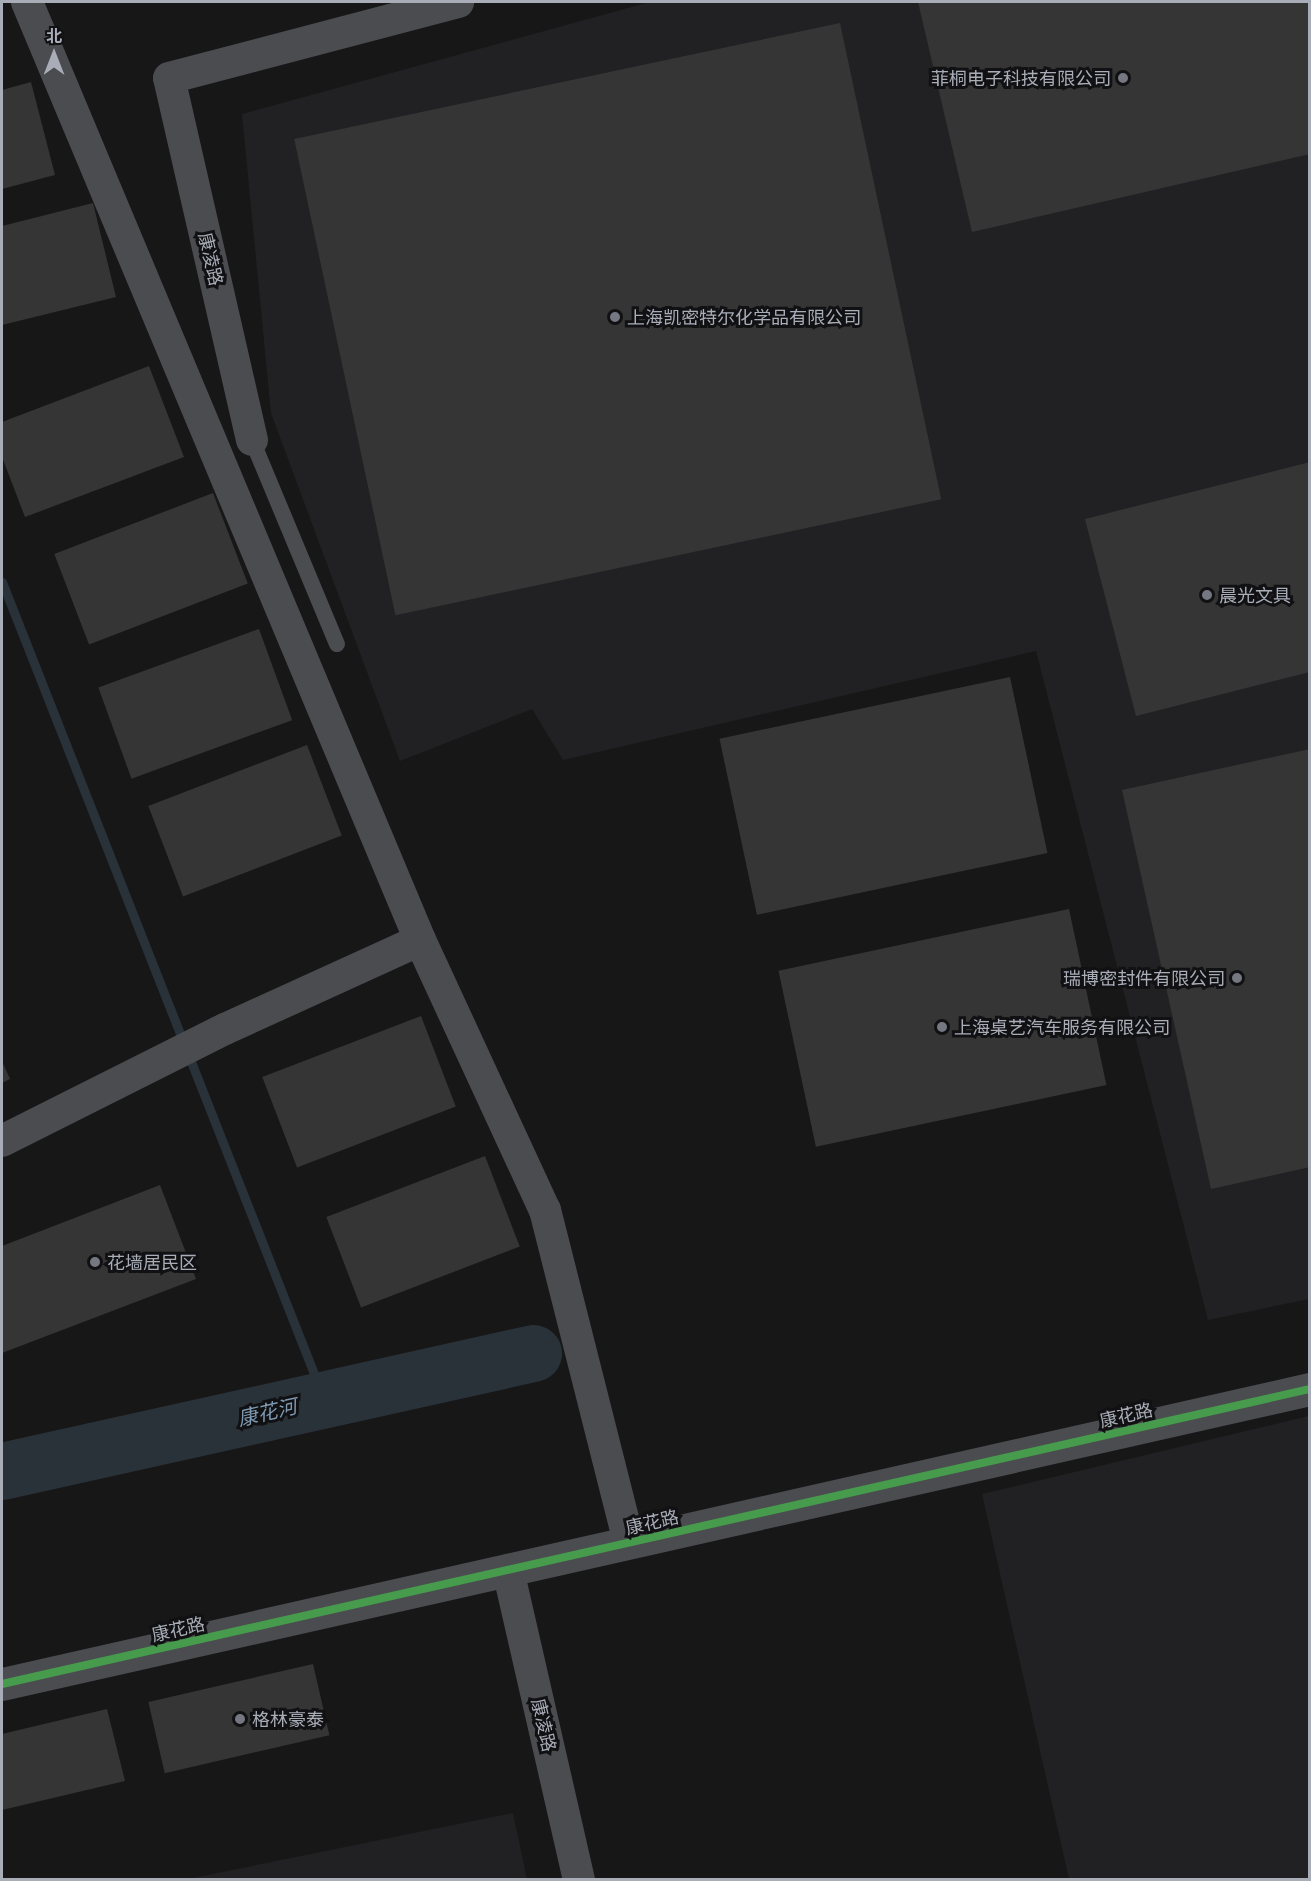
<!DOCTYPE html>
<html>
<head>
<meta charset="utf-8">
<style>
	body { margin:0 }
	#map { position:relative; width:1311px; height:1881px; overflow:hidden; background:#171717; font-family:Lato,"Noto Sans SC",sans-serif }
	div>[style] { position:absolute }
	.built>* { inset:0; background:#212123 }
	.stream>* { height:9px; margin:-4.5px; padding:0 4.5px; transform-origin:4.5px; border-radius:4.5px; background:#2a3239 }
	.river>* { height:57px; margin:-28.5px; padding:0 28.5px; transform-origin:28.5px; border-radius:28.5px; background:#2a3239 }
	.building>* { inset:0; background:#353536; transform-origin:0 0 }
	.service>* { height:16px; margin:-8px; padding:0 8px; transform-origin:8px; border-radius:8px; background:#4b4c50 }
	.minor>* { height:32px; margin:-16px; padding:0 16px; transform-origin:16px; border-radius:16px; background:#4b4c50 }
	.tertiary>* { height:33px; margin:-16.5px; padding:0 16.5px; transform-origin:16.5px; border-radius:16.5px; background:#4b4c50 }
	.cycleway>* { height:8px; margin:-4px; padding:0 4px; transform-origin:4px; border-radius:4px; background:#469c4c }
	.dots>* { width:16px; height:16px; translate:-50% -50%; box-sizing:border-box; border:3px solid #111113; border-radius:50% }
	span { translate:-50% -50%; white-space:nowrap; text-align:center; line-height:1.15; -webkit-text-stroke:6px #111113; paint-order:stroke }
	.poi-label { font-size:18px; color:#a8adb8 }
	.right { translate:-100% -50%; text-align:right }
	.left { translate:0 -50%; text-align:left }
	.street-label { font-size:18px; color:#a8adb8 }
	.water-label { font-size:20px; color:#7f9bb3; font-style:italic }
	.frame { position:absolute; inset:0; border:3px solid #a8adb8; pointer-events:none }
	.north { position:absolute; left:24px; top:24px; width:60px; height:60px; -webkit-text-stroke:4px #111113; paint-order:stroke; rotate:0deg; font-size:16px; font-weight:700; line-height:24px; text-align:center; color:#a8adb8 }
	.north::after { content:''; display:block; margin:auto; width:21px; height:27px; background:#a8adb8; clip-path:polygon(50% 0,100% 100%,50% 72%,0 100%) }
</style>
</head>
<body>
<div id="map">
	<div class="built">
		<div style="clip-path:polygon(650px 2px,1309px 2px,1309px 1299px,1208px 1320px,1036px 651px,563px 760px,532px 709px,400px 761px,271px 413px,242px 114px)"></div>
		<div style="clip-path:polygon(1309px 1416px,1309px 1879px,1069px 1879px,982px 1494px)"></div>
		<div style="clip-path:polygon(513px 1813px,527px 1879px,188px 1879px)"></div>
	</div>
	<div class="stream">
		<div style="left:2px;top:582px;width:878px;rotate:68.49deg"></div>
	</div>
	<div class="river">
		<div style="left:2px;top:1471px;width:544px;rotate:-12.53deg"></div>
	</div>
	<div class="building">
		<div style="clip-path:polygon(918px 2px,1310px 2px,1310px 154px,972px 232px)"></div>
		<div style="left:840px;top:23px;width:487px;height:558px;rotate:78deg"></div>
		<div style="clip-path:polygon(31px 82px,55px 175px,2px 189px,2px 90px)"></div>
		<div style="clip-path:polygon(93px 203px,116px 297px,2px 325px,2px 226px)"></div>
		<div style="clip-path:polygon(149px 366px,184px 457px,25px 517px,2px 457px,2px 422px)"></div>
		<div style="clip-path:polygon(1310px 462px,1310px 672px,1136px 716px,1085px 519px)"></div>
		<div style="left:213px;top:493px;width:97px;height:170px;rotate:69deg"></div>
		<div style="left:259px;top:629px;width:97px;height:171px;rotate:70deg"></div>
		<div style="left:1010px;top:677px;width:180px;height:297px;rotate:78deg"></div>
		<div style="left:307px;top:745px;width:97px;height:170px;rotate:69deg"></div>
		<div style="clip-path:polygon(1310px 749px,1310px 1167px,1211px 1189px,1122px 790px)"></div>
		<div style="left:1069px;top:909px;width:180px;height:297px;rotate:78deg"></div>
		<div style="left:421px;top:1016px;width:97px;height:170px;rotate:69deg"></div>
		<div style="clip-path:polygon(2px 1061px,10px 1079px,2px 1083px)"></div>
		<div style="left:485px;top:1156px;width:97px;height:170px;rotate:69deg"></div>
		<div style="clip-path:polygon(160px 1185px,196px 1279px,2px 1353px,2px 1246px)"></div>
		<div style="left:313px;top:1664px;width:73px;height:169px;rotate:77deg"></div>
		<div style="clip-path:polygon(107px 1709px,125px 1781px,2px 1810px,2px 1734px)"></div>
	</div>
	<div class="service">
		<div style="left:252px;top:440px;width:221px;rotate:67.4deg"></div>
	</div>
	<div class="minor">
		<div style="left:27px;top:2px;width:1017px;rotate:67.27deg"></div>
		<div style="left:420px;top:940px;width:298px;rotate:65.2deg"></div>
		<div style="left:545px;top:1210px;width:343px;rotate:75.8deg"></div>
		<div style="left:252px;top:440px;width:371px;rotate:-102.9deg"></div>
		<div style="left:169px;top:78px;width:299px;rotate:-14.7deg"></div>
		<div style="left:2px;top:1141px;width:250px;rotate:-26.7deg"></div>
		<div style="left:225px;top:1029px;width:214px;rotate:-24.5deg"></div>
		<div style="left:508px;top:1570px;width:318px;rotate:77.1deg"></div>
	</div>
	<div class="tertiary">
		<div style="left:2px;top:1684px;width:1341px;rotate:-12.71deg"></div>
	</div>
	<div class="cycleway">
		<div style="left:2px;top:1684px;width:1341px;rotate:-12.71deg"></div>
	</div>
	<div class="dots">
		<div style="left:1123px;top:78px;background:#757880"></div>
		<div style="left:615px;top:317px;background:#757880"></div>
		<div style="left:1207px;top:595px;background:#757880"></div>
		<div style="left:1237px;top:978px;background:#757880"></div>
		<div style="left:942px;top:1027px;background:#757880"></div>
		<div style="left:95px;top:1262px;background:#757880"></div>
		<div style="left:240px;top:1719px;background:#757880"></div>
	</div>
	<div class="poi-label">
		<span class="right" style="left:1111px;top:78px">菲桐电子科技有限公司</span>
		<span class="left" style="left:627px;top:317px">上海凯密特尔化学品有限公司</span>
		<span class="left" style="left:1219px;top:595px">晨光文具</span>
		<span class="right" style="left:1225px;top:978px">瑞博密封件有限公司</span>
		<span class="left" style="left:954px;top:1027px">上海桌艺汽车服务有限公司</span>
		<span class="left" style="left:107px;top:1262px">花墙居民区</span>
		<span class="left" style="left:252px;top:1719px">格林豪泰</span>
	</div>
	<div class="street-label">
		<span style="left:211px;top:259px;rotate:77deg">康凌路</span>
		<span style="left:1126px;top:1415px;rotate:-13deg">康花路</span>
		<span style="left:652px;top:1522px;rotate:-13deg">康花路</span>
		<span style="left:178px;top:1629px;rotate:-13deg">康花路</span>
		<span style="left:544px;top:1725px;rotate:77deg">康凌路</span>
	</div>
	<div class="water-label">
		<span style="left:267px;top:1412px;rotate:-13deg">康花河</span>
	</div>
	<div class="frame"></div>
	<div class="north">北</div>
</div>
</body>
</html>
